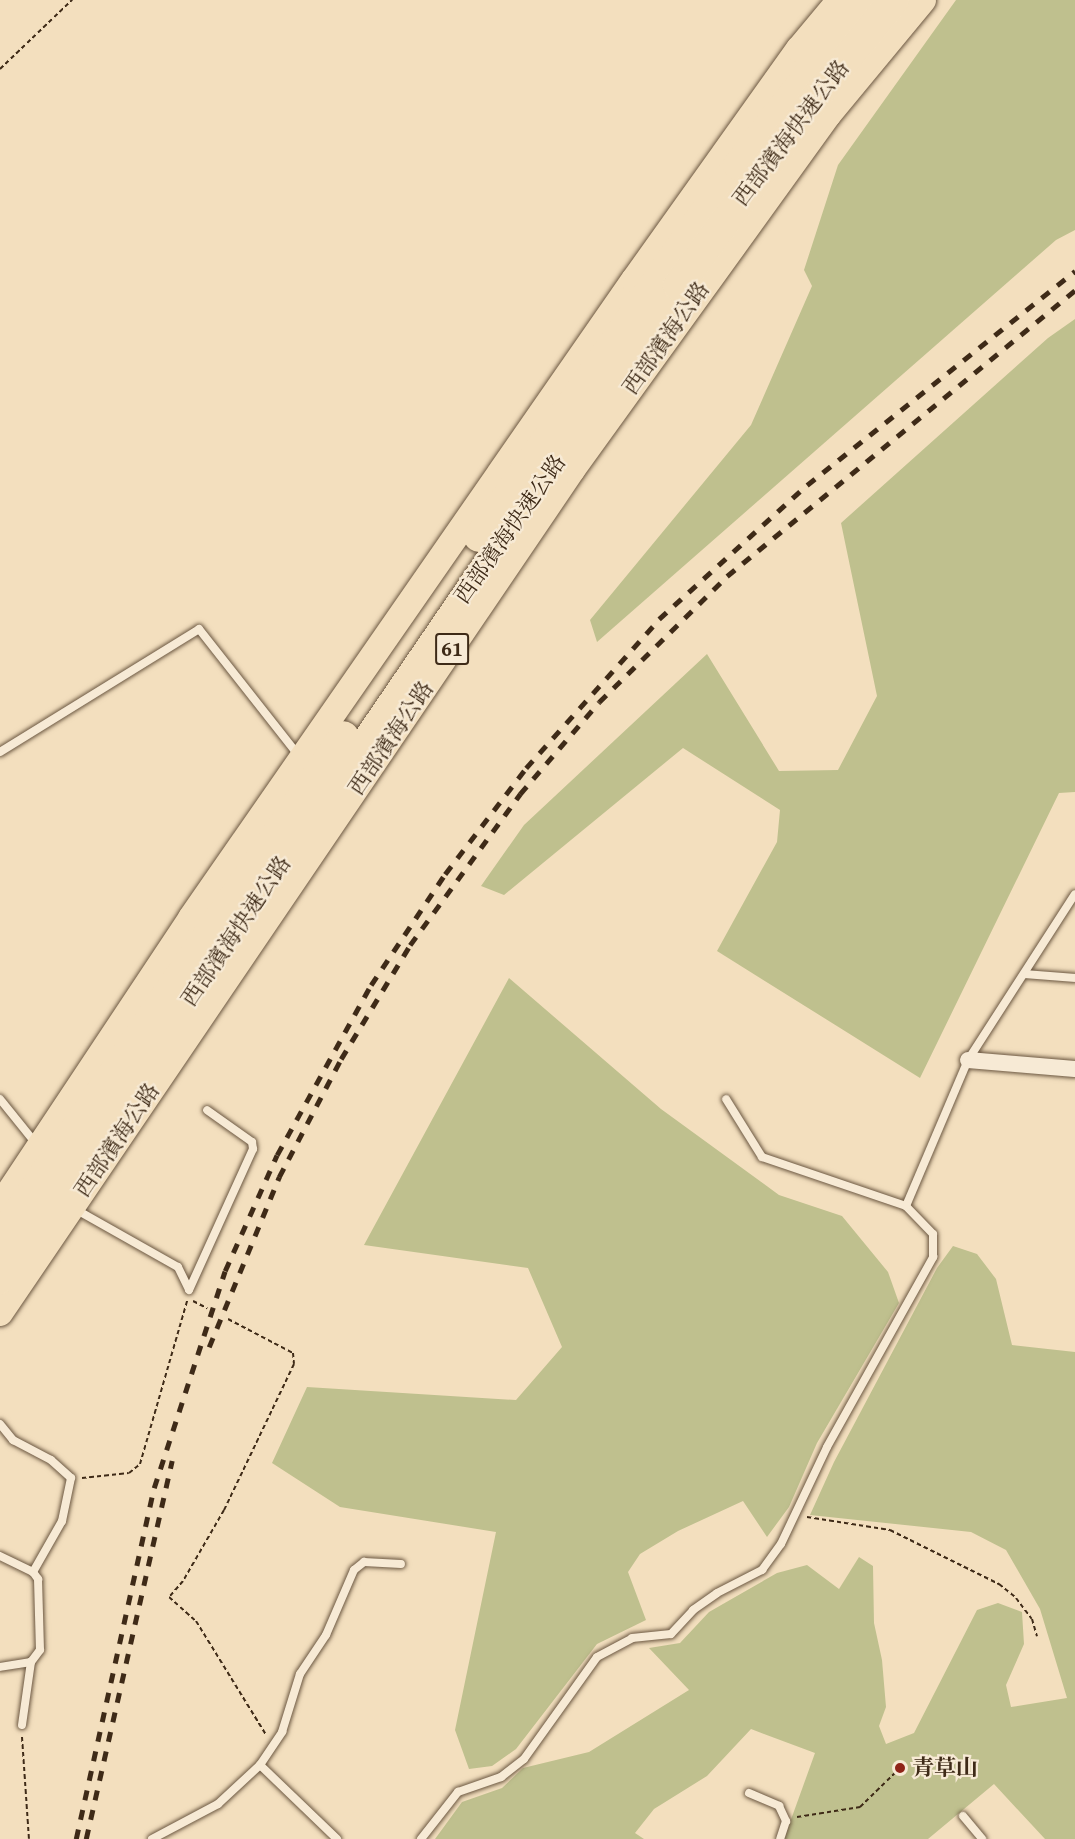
<!DOCTYPE html>
<html>
<head>
<meta charset="utf-8">
<style>
	body { margin:0 }
	#map { position:relative; width:1075px; height:1839px; overflow:hidden; background:#f3dfbe; font-family:"Gentium Book Plus","Noto Serif TC",serif }
	div>[style] { position:absolute }
	.green>* { inset:0; background:#bfc08e }
	.path>* { height:2px; margin-top:-1px; transform-origin:0; background:repeating-linear-gradient(90deg,#3e2a17 0 4.5px,transparent 0 7.5px) }
	.roads { filter:drop-shadow(0 0 2px #6b5741) drop-shadow(0 0 2px #6b5741) }
	.lane>* { height:8px; margin:-4px; padding:0 4px; transform-origin:4px; border-radius:4px; background:#f7ead5 }
	.street>* { height:16px; margin:-8px; padding:0 8px; transform-origin:8px; border-radius:8px; background:#f7ead5 }
	.primary>* { height:26px; margin:-13px; padding:0 13px; transform-origin:13px; border-radius:13px; background:#f3dfbe }
	.highway>* { height:30px; margin:-15px; padding:0 15px; transform-origin:15px; border-radius:15px; background:#f3dfbe }
	.rail>* { height:4.5px; margin-top:-2.25px; transform-origin:0; background:repeating-linear-gradient(90deg,#3e2a17 0 10px,transparent 0 20px) }
	.dots>* { width:16px; height:16px; translate:-50% -50%; box-sizing:border-box; border:3px solid #f7ead5; border-radius:50% }
	span { translate:-50% -50%; white-space:nowrap; text-align:center; line-height:1.15; -webkit-text-stroke:4.5px #f7ead5; paint-order:stroke }
	.shield-label span { padding:2px 4px; background:#f7ead5; border:2px solid; border-radius:4px; -webkit-text-stroke-width:0 }
	.shield-label { font-size:21px; color:#3e2a17; font-weight:700 }
	.street-label { font-size:22px; color:#3e2a17 }
	.poi-label { font-size:22px; color:#3e2a17; font-weight:700 }
	.left { translate:0 -50%; text-align:left }
</style>
</head>
<body>
<div id="map">
	<div class="green">
		<div style="clip-path:polygon(956px 0,1075px 0,1075px 230px,1056px 240px,597px 642px,590px 620px,751px 425px,812px 286px,804px 270px,838px 165px)"></div>
		<div style="clip-path:polygon(1075px 319px,1075px 792px,1059px 793px,920px 1078px,717px 951px,777px 842px,780px 810px,683px 748px,504px 895px,481px 886px,524px 825px,707px 654px,779px 771px,838px 770px,877px 696px,841px 523px,1048px 338px)"></div>
		<div style="clip-path:polygon(509px 978px,661px 1109px,779px 1195px,842px 1216px,888px 1272px,899px 1303px,817px 1443px,789px 1507px,767px 1537px,743px 1501px,678px 1531px,640px 1554px,628px 1572px,646px 1620px,597px 1644px,516px 1749px,492px 1766px,469px 1769px,455px 1730px,496px 1532px,340px 1507px,272px 1463px,307px 1387px,516px 1400px,562px 1347px,528px 1268px,364px 1245px)"></div>
		<div style="clip-path:polygon(953px 1246px,977px 1254px,996px 1279px,1012px 1345px,1075px 1352px,1075px 1839px,1045px 1839px,994px 1784px,928px 1839px,784px 1839px,815px 1753px,751px 1729px,707px 1776px,654px 1809px,635px 1833px,644px 1839px,435px 1839px,462px 1802px,502px 1788px,523px 1768px,589px 1752px,689px 1690px,649px 1648px,680px 1643px,709px 1612px,777px 1573px,807px 1565px,839px 1589px,859px 1557px,873px 1566px,874px 1623px,882px 1660px,886px 1707px,879px 1726px,886px 1744px,914px 1733px,977px 1610px,998px 1603px,1022px 1612px,1024px 1644px,1006px 1685px,1011px 1707px,1067px 1698px,1040px 1609px,1006px 1550px,971px 1532px,810px 1515px,834px 1462px,937px 1268px)"></div>
	</div>
	<div class="path">
		<div style="left:0;top:69px;width:100px;rotate:-43.8deg"></div>
		<div style="left:193px;top:1301px;width:16px;rotate:27deg"></div>
		<div style="left:228px;top:1319px;width:73px;rotate:27.6deg"></div>
		<div style="left:293px;top:1353px;width:11px;rotate:85deg"></div>
		<div style="left:294px;top:1364px;width:162px;rotate:115.6deg"></div>
		<div style="left:224px;top:1510px;width:82px;rotate:120deg"></div>
		<div style="left:183px;top:1581px;width:21px;rotate:131deg"></div>
		<div style="left:169px;top:1597px;width:36px;rotate:42deg"></div>
		<div style="left:196px;top:1621px;width:134px;rotate:58.4deg"></div>
		<div style="left:82px;top:1478px;width:47px;rotate:-6.1deg"></div>
		<div style="left:129px;top:1473px;width:14px;rotate:-39deg"></div>
		<div style="left:140px;top:1464px;width:170px;rotate:-73.9deg"></div>
		<div style="left:807px;top:1517px;width:84px;rotate:8.9deg"></div>
		<div style="left:890px;top:1530px;width:122px;rotate:26.4deg"></div>
		<div style="left:999px;top:1584px;width:22px;rotate:39deg"></div>
		<div style="left:1016px;top:1598px;width:26px;rotate:53deg"></div>
		<div style="left:1032px;top:1619px;width:18px;rotate:74deg"></div>
		<div style="left:22px;top:1737px;width:102px;rotate:86.1deg"></div>
		<div style="left:797px;top:1817px;width:64px;rotate:-9deg"></div>
		<div style="left:860px;top:1807px;width:57px;rotate:-44.3deg"></div>
	</div>
	<div class="roads">
		<div class="lane">
			<div style="left:0;top:752px;width:234px;rotate:-31.7deg"></div>
			<div style="left:199px;top:629px;width:162px;rotate:51.8deg"></div>
			<div style="left:1025px;top:974px;width:50px;rotate:4.6deg"></div>
			<div style="left:0;top:1099px;width:59px;rotate:51.2deg"></div>
			<div style="left:906px;top:1206px;width:159px;rotate:-67deg"></div>
			<div style="left:968px;top:1060px;width:197px;rotate:-57.2deg"></div>
			<div style="left:75px;top:1209px;width:118px;rotate:29.4deg"></div>
			<div style="left:178px;top:1267px;width:25px;rotate:64deg"></div>
			<div style="left:189px;top:1290px;width:155px;rotate:-65.6deg"></div>
			<div style="left:253px;top:1149px;width:7px;rotate:-98deg"></div>
			<div style="left:252px;top:1142px;width:55px;rotate:-144.6deg"></div>
			<div style="left:0;top:1424px;width:21px;rotate:51deg"></div>
			<div style="left:13px;top:1440px;width:43px;rotate:27.8deg"></div>
			<div style="left:51px;top:1460px;width:27px;rotate:42deg"></div>
			<div style="left:71px;top:1478px;width:44px;rotate:101.8deg"></div>
			<div style="left:62px;top:1521px;width:59px;rotate:119.6deg"></div>
			<div style="left:33px;top:1572px;width:9px;rotate:54deg"></div>
			<div style="left:38px;top:1579px;width:71px;rotate:88.4deg"></div>
			<div style="left:40px;top:1650px;width:15px;rotate:127deg"></div>
			<div style="left:31px;top:1662px;width:31px;rotate:171deg"></div>
			<div style="left:0;top:1556px;width:37px;rotate:26deg"></div>
			<div style="left:22px;top:1725px;width:64px;rotate:-81.9deg"></div>
			<div style="left:749px;top:1793px;width:33px;rotate:23deg"></div>
			<div style="left:779px;top:1806px;width:17px;rotate:65deg"></div>
			<div style="left:786px;top:1821px;width:19px;rotate:108deg"></div>
			<div style="left:963px;top:1816px;width:30px;rotate:50deg"></div>
			<div style="left:152px;top:1839px;width:75px;rotate:-27.9deg"></div>
			<div style="left:218px;top:1804px;width:57px;rotate:-42.9deg"></div>
			<div style="left:337px;top:1839px;width:107px;rotate:-136.1deg"></div>
			<div style="left:260px;top:1765px;width:40px;rotate:-56deg"></div>
			<div style="left:282px;top:1732px;width:61px;rotate:-72.8deg"></div>
			<div style="left:300px;top:1674px;width:47px;rotate:-56.3deg"></div>
			<div style="left:326px;top:1635px;width:71px;rotate:-66.7deg"></div>
			<div style="left:354px;top:1570px;width:13px;rotate:-39deg"></div>
			<div style="left:364px;top:1562px;width:37px;rotate:3deg"></div>
			<div style="left:421px;top:1839px;width:60px;rotate:-51.8deg"></div>
			<div style="left:458px;top:1792px;width:46px;rotate:-19.2deg"></div>
			<div style="left:501px;top:1777px;width:29px;rotate:-38deg"></div>
			<div style="left:524px;top:1759px;width:125px;rotate:-54.4deg"></div>
			<div style="left:597px;top:1657px;width:40px;rotate:-28deg"></div>
			<div style="left:632px;top:1638px;width:39px;rotate:-6deg"></div>
			<div style="left:671px;top:1634px;width:33px;rotate:-47deg"></div>
			<div style="left:693px;top:1610px;width:29px;rotate:-35deg"></div>
			<div style="left:717px;top:1593px;width:51px;rotate:-27.1deg"></div>
			<div style="left:762px;top:1570px;width:32px;rotate:-54deg"></div>
			<div style="left:781px;top:1544px;width:107px;rotate:-64.6deg"></div>
			<div style="left:827px;top:1447px;width:218px;rotate:-60.8deg"></div>
			<div style="left:933px;top:1257px;width:23px;rotate:-90deg"></div>
			<div style="left:933px;top:1234px;width:39px;rotate:-134deg"></div>
			<div style="left:906px;top:1206px;width:152px;rotate:-161.2deg"></div>
			<div style="left:762px;top:1157px;width:68px;rotate:-121.8deg"></div>
		</div>
		<div class="street">
			<div style="left:968px;top:1060px;width:107px;rotate:4.8deg"></div>
		</div>
		<div class="primary">
			<div style="left:0;top:1206px;width:346px;rotate:-56.4deg"></div>
			<div style="left:191px;top:918px;width:777px;rotate:-55.23deg"></div>
			<div style="left:634px;top:280px;width:284px;rotate:-54.5deg"></div>
			<div style="left:799px;top:49px;width:64px;rotate:-50.1deg"></div>
			<div style="left:0;top:1313px;width:1019px;rotate:-55.84deg"></div>
			<div style="left:572px;top:470px;width:438px;rotate:-54.2deg"></div>
			<div style="left:828px;top:115px;width:149px;rotate:-50.4deg"></div>
		</div>
		<div class="highway">
			<div style="left:479px;top:537px;width:453px;rotate:-55.2deg"></div>
			<div style="left:738px;top:165px;width:209px;rotate:-52deg"></div>
			<div style="left:0;top:1239px;width:609px;rotate:-55.63deg"></div>
			<div style="left:0;top:1279px;width:1202px;rotate:-55.68deg"></div>
			<div style="left:678px;top:286px;width:245px;rotate:-53.8deg"></div>
			<div style="left:823px;top:88px;width:113px;rotate:-51.1deg"></div>
		</div>
	</div>
	<div class="rail">
		<div style="left:209px;top:1347px;width:184px;rotate:-67.6deg"></div>
		<div style="left:279px;top:1177px;width:133px;rotate:-62.3deg"></div>
		<div style="left:341px;top:1059px;width:133px;rotate:-58.8deg"></div>
		<div style="left:410px;top:945px;width:187px;rotate:-53.9deg"></div>
		<div style="left:520px;top:794px;width:121px;rotate:-49.3deg"></div>
		<div style="left:599px;top:702px;width:180px;rotate:-44.5deg"></div>
		<div style="left:727px;top:576px;width:450px;rotate:-39.4deg"></div>
		<div style="left:76px;top:1839px;width:360px;rotate:-77.5deg"></div>
		<div style="left:154px;top:1488px;width:228px;rotate:-71.9deg"></div>
		<div style="left:225px;top:1271px;width:127px;rotate:-65.9deg"></div>
		<div style="left:277px;top:1155px;width:194px;rotate:-61.1deg"></div>
		<div style="left:371px;top:985px;width:133px;rotate:-56.3deg"></div>
		<div style="left:445px;top:874px;width:133px;rotate:-52.6deg"></div>
		<div style="left:526px;top:768px;width:200px;rotate:-48.2deg"></div>
		<div style="left:659px;top:619px;width:200px;rotate:-42.2deg"></div>
		<div style="left:807px;top:485px;width:343px;rotate:-38.6deg"></div>
		<div style="left:86px;top:1839px;width:388px;rotate:-77.2deg"></div>
	</div>
	<div class="dots">
		<div style="left:900px;top:1768px;background:#8f2418"></div>
	</div>
	<div class="shield-label">
		<span style="left:452px;top:649px">61</span>
	</div>
	<div class="street-label">
		<span style="left:791px;top:133px;rotate:-53deg">西部濱海快速公路</span>
		<span style="left:666px;top:338px;rotate:-55deg">西部濱海公路</span>
		<span style="left:510px;top:529px;rotate:-55deg">西部濱海快速公路</span>
		<span style="left:391px;top:738px;rotate:-56deg">西部濱海公路</span>
		<span style="left:236px;top:931px;rotate:-56deg">西部濱海快速公路</span>
		<span style="left:117px;top:1140px;rotate:-56deg">西部濱海公路</span>
	</div>
	<div class="poi-label">
		<span class="left" style="left:912px;top:1768px">青草山</span>
	</div>
</div>
</body>
</html>
